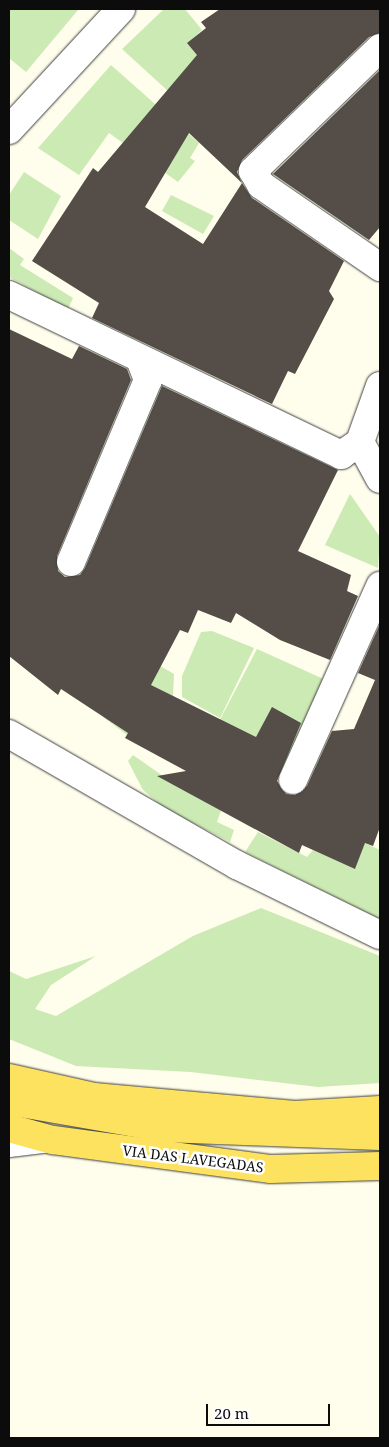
<!DOCTYPE html>
<html>
<head>
<meta charset="utf-8">
<style>
	body { margin:0 }
	#map { position:relative; width:389px; height:1447px; overflow:hidden; background:#fffdeb; font-family:"Noto Serif",serif }
	div>[style] { position:absolute }
	.green>* { inset:0; background:#cceab4 }
	.building>* { inset:0; background:#554e48 }
	.roads { filter:drop-shadow(0 0 1px #3f3f3f) drop-shadow(0 0 1px #3f3f3f) }
	.service>* { height:21px; margin:-10.5px; padding:0 10.5px; transform-origin:10.5px; border-radius:10.5px; background:#fff }
	.minor>* { height:28px; margin:-14px; padding:0 14px; transform-origin:14px; border-radius:14px; background:#fff }
	.primary>* { height:28px; margin:-14px; padding:0 14px; transform-origin:14px; border-radius:14px; background:#fce25e }
	span { translate:-50% -50%; white-space:nowrap; text-align:center; line-height:1.15; -webkit-text-stroke:5px #fff; paint-order:stroke }
	.street-label { font-size:14px; color:#0c0c0c }
	.frame { position:absolute; inset:0; border:10px solid #0c0c0c; pointer-events:none }
	.scale { position:absolute; left:206px; top:1404px; width:124px; height:22px; box-sizing:border-box; border:2px solid #0c0c0c; border-top:0; padding-left:6px; font-size:15px; line-height:18px; white-space:nowrap; color:#0c0c0c; -webkit-text-stroke:4px #fff; paint-order:stroke }
</style>
</head>
<body>
<div id="map">
	<div class="green">
		<div style="clip-path:polygon(9px 9px,77px 9px,78px 10px,26px 72px,9px 58px)"></div>
		<div style="clip-path:polygon(164px 9px,185px 9px,202px 30px,188px 43px,223px 88px,168px 91px,122px 49px)"></div>
		<div style="clip-path:polygon(111px 65px,199px 143px,190px 158px,195px 161px,178px 182px,109px 133px,79px 175px,38px 148px)"></div>
		<div style="clip-path:polygon(24px 172px,61px 196px,38px 239px,9px 220px,9px 195px)"></div>
		<div style="clip-path:polygon(171px 195px,214px 216px,203px 234px,162px 211px)"></div>
		<div style="clip-path:polygon(9px 248px,24px 259px,20px 265px,73px 298px,68px 309px,9px 277px)"></div>
		<div style="clip-path:polygon(350px 494px,380px 537px,378px 568px,325px 545px)"></div>
		<div style="clip-path:polygon(212px 631px,254px 648px,220px 718px,182px 697px,182px 676px,201px 632px)"></div>
		<div style="clip-path:polygon(257px 649px,328px 681px,287px 772px,269px 764px,224px 802px,217px 822px,234px 830px,230px 842px,164px 808px,143px 790px,128px 761px,133px 755px,183px 790px)"></div>
		<div style="clip-path:polygon(136px 652px,174px 674px,173px 696px,151px 685px,127px 735px,103px 717px)"></div>
		<div style="clip-path:polygon(258px 832px,307px 857px,313px 850px,355px 868px,365px 843px,380px 850px,380px 919px,245px 852px)"></div>
		<div style="clip-path:polygon(261px 908px,380px 956px,380px 1083px,318px 1087px,191px 1072px,76px 1066px,9px 1039px,9px 971px,26px 979px,96px 956px,51px 985px,35px 1009px,56px 1016px,193px 936px)"></div>
	</div>
	<div class="building">
		<div style="clip-path:polygon(220px 9px,380px 9px,380px 33px,369px 37px,242px 160px,237px 172px,242px 183px,189px 133px,145px 207px,203px 244px,242px 183px,252px 198px,344px 261px,329px 291px,334px 299px,295px 374px,288px 371px,272px 404px,92px 318px,99px 303px,32px 261px,93px 168px,98px 172px,197px 55px,187px 43px,206px 28px,201px 22px)"></div>
		<div style="clip-path:polygon(380px 70px,380px 227px,369px 240px,273px 174px)"></div>
		<div style="clip-path:polygon(9px 329px,72px 359px,79px 346px,127px 369px,131px 380px,57px 556px,58px 571px,65px 577px,80px 575px,85px 568px,162px 386px,338px 470px,298px 551px,351px 575px,347px 591px,358px 596px,330px 660px,280px 640px,236px 613px,231px 623px,198px 610px,188px 633px,180px 630px,151px 685px,256px 737px,272px 707px,301px 723px,277px 781px,286px 794px,295px 795px,307px 786px,332px 731px,354px 729px,375px 680px,358px 673px,380px 624px,380px 827px,373px 846px,365px 843px,355px 869px,302px 845px,299px 853px,157px 776px,186px 771px,125px 738px,128px 733px,61px 689px,58px 695px,9px 656px)"></div>
	</div>
	<div class="roads">
		<div class="service">
			<div style="left:9px;top:1146px;width:39px;rotate:-7deg"></div>
		</div>
		<div class="minor">
			<div style="left:380px;top:48px;width:177px;rotate:135.9deg"></div>
			<div style="left:253px;top:171px;width:16px;rotate:60deg"></div>
			<div style="left:261px;top:185px;width:145px;rotate:34.6deg"></div>
			<div style="left:9px;top:130px;width:165px;rotate:-47.2deg"></div>
			<div style="left:9px;top:295px;width:369px;rotate:25.7deg"></div>
			<div style="left:341px;top:455px;width:23px;rotate:-34deg"></div>
			<div style="left:380px;top:386px;width:59px;rotate:109.7deg"></div>
			<div style="left:360px;top:442px;width:42px;rotate:61.6deg"></div>
			<div style="left:71px;top:562px;width:198px;rotate:-67.1deg"></div>
			<div style="left:148px;top:380px;width:22px;rotate:-111deg"></div>
			<div style="left:9px;top:734px;width:263px;rotate:29.9deg"></div>
			<div style="left:237px;top:865px;width:159px;rotate:26.1deg"></div>
			<div style="left:293px;top:780px;width:213px;rotate:-65.8deg"></div>
		</div>
		<div class="primary">
			<div style="left:9px;top:1078px;width:87px;rotate:12.6deg"></div>
			<div style="left:94px;top:1097px;width:111px;rotate:5.1deg"></div>
			<div style="left:205px;top:1107px;width:90px;rotate:5.1deg"></div>
			<div style="left:295px;top:1115px;width:85px;rotate:-3.4deg"></div>
			<div style="left:9px;top:1101px;width:156px;rotate:9.9deg"></div>
			<div style="left:163px;top:1128px;width:217px;rotate:2.1deg"></div>
			<div style="left:9px;top:1128px;width:46px;rotate:15.3deg"></div>
			<div style="left:53px;top:1140px;width:220px;rotate:7.6deg"></div>
			<div style="left:271px;top:1169px;width:109px;rotate:-1.6deg"></div>
		</div>
	</div>
	<div class="street-label">
		<span style="left:193px;top:1159px;rotate:7deg">VIA DAS LAVEGADAS</span>
	</div>
	<div class="frame"></div>
	<div class="scale">20 m</div>
</div>
</body>
</html>
